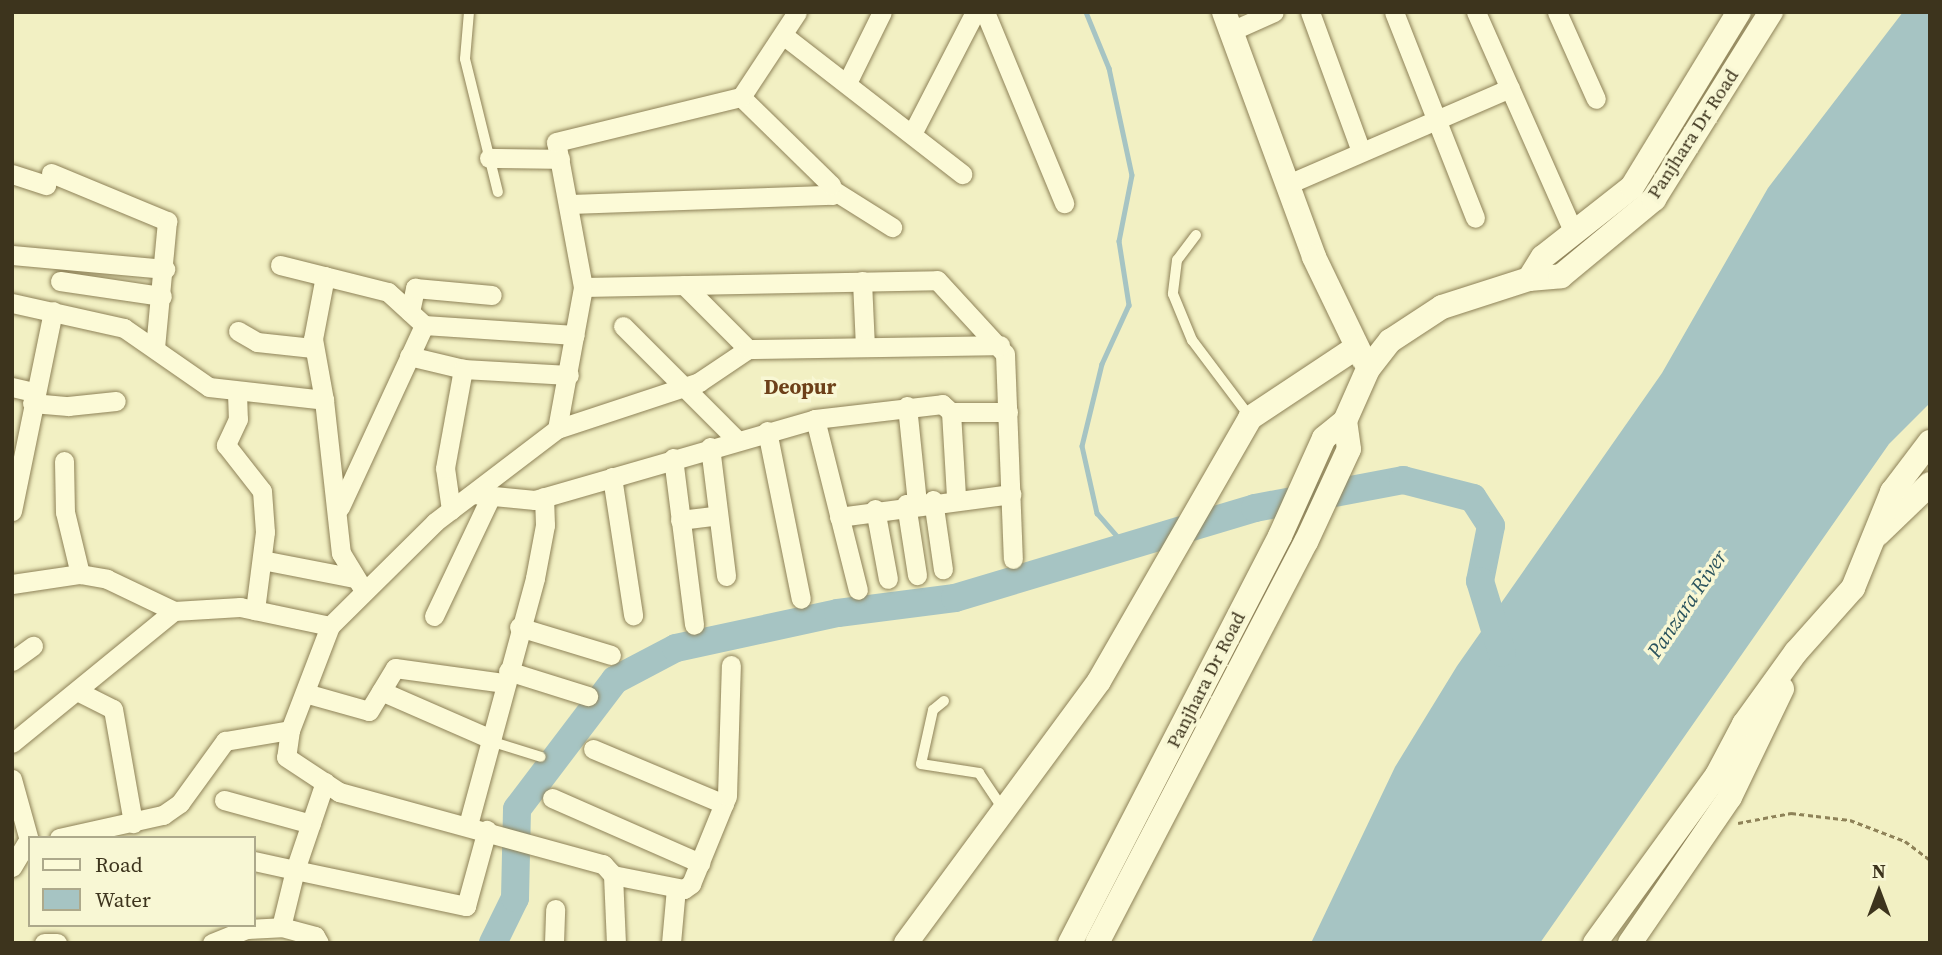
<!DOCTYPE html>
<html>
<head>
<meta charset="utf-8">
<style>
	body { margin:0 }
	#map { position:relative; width:1942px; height:955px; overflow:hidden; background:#f2f0c3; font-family:"Source Serif 4",serif }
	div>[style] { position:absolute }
	.water>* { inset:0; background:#a6c4c3 }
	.stream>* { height:4.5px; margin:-2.25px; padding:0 2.25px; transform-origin:2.25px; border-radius:2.25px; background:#a6c4c3 }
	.river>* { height:28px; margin:-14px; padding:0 14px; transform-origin:14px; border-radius:14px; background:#a6c4c3 }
	.path>* { height:2.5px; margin-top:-1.25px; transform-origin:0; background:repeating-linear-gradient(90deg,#8e8258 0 5px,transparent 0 8.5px) }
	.roads { filter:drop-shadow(0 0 2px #8e8258) drop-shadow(0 0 2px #8e8258) }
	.service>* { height:10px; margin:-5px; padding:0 5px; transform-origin:5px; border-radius:5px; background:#fcfad7 }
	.minor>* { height:19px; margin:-9.5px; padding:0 9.5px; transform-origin:9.5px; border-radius:9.5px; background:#fcfad7 }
	.tertiary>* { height:24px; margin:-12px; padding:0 12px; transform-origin:12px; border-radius:12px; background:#fcfad7 }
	span { translate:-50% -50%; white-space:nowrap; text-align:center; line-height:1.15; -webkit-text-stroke:7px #f8f7d4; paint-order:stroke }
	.street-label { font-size:19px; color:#3d341d }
	.neighbourhood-label { font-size:21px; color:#6d4019; font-weight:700 }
	.water-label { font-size:21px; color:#2b545e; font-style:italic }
	.frame { position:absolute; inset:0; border:14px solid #3d341d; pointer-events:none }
	.legend { position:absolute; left:28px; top:836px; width:228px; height:91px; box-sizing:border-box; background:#f8f7d4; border:2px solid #ada98b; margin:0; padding:9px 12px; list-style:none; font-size:21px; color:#3d341d }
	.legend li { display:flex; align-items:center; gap:14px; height:35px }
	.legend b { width:35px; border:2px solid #ada98b }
	.north { position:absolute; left:1844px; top:857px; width:70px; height:70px; -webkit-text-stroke:5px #f8f7d4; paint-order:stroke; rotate:0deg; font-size:19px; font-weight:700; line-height:28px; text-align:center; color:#3d341d }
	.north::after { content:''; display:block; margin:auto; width:24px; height:32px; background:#3d341d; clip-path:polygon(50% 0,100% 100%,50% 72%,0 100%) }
</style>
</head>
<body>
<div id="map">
	<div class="water">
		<div style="clip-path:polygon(1903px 12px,1930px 12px,1930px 403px,1889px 444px,1540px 943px,1311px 943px,1395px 767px,1457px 666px,1662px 373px,1768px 188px)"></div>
	</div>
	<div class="stream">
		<div style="left:1086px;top:12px;width:61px;rotate:67.7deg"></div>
		<div style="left:1109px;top:68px;width:109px;rotate:77.9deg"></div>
		<div style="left:1132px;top:175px;width:67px;rotate:101.1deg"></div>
		<div style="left:1119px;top:241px;width:65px;rotate:81.1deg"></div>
		<div style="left:1129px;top:305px;width:65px;rotate:114.6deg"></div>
		<div style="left:1102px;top:364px;width:84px;rotate:103.7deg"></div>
		<div style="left:1082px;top:446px;width:69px;rotate:77.4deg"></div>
		<div style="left:1097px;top:513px;width:40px;rotate:49deg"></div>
	</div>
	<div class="river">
		<div style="left:493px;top:943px;width:50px;rotate:-63.9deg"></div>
		<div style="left:515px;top:898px;width:89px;rotate:-88.7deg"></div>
		<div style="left:517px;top:809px;width:162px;rotate:-52.8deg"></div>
		<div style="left:615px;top:680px;width:69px;rotate:-27.7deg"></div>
		<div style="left:676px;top:648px;width:166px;rotate:-12.2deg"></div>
		<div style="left:838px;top:613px;width:118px;rotate:-7.3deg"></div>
		<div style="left:955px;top:598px;width:313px;rotate:-16.7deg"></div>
		<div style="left:1255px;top:508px;width:151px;rotate:-10.7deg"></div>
		<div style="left:1403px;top:480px;width:72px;rotate:14.4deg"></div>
		<div style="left:1473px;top:498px;width:33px;rotate:57deg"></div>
		<div style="left:1491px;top:526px;width:56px;rotate:101.3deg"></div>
		<div style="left:1480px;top:581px;width:75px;rotate:73deg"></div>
	</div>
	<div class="path">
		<div style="left:1738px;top:823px;width:54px;rotate:-10.7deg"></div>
		<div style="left:1791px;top:813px;width:59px;rotate:6.8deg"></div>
		<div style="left:1850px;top:820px;width:59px;rotate:20.9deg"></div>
		<div style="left:1905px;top:841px;width:31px;rotate:37deg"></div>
	</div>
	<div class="roads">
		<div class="service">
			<div style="left:469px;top:12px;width:47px;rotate:94.9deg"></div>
			<div style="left:465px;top:59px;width:137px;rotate:76.1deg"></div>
			<div style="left:1196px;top:235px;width:31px;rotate:127deg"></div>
			<div style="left:1177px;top:260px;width:34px;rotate:97deg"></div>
			<div style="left:1173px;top:294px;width:50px;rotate:67.6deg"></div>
			<div style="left:1192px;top:340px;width:96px;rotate:53deg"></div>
			<div style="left:944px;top:701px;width:14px;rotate:141deg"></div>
			<div style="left:933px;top:710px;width:55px;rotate:102.5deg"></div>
			<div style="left:921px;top:764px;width:59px;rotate:8.8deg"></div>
			<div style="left:979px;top:773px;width:43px;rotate:56.3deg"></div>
			<div style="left:490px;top:741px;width:53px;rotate:17.4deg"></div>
		</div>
		<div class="minor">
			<div style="left:985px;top:12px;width:207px;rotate:67.5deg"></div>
			<div style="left:1310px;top:12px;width:148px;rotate:69.9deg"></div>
			<div style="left:1394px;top:12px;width:221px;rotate:68.5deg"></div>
			<div style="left:1476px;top:12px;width:242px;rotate:66.1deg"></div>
			<div style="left:1557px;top:12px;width:95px;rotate:65.9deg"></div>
			<div style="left:1229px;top:32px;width:49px;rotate:-24deg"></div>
			<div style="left:783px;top:35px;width:227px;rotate:37.8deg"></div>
			<div style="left:847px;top:83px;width:79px;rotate:-63.8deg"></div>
			<div style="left:913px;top:132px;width:135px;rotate:-62.7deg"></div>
			<div style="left:489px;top:158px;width:71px;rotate:0.8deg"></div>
			<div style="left:51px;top:173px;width:126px;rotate:22.5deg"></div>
			<div style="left:167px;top:221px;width:128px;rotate:95.4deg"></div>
			<div style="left:12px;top:174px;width:36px;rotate:18deg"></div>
			<div style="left:1286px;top:185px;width:244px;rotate:-23.4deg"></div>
			<div style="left:833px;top:190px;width:70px;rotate:32.1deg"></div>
			<div style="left:570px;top:204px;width:262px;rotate:-2deg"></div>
			<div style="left:832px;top:195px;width:10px;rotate:-96deg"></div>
			<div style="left:831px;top:185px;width:126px;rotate:-135.6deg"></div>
			<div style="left:12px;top:255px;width:154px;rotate:5.2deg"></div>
			<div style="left:280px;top:265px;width:111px;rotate:14deg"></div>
			<div style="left:388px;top:292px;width:49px;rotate:42.5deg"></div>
			<div style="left:60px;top:281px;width:103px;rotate:8.4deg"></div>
			<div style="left:862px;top:281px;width:65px;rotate:87.4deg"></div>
			<div style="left:684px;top:285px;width:91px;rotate:45deg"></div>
			<div style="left:583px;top:287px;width:354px;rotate:-1.1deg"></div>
			<div style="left:937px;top:280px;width:100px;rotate:47.4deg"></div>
			<div style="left:1005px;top:354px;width:205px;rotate:87.8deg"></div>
			<div style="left:12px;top:303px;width:115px;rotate:12.6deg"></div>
			<div style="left:124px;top:328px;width:103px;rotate:34.8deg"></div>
			<div style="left:209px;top:387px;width:116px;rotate:6.4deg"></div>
			<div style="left:324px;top:400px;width:154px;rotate:83.7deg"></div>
			<div style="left:341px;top:553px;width:42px;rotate:58.6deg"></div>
			<div style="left:410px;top:312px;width:25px;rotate:-78deg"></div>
			<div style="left:415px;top:288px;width:77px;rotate:5.2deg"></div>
			<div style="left:623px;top:326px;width:160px;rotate:45deg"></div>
			<div style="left:238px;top:331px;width:22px;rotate:30deg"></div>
			<div style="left:257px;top:342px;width:56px;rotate:6.1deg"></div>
			<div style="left:409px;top:356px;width:56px;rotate:13.5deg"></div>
			<div style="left:463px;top:369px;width:106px;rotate:3.2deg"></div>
			<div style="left:12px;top:387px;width:23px;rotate:13deg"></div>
			<div style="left:237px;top:393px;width:26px;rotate:88deg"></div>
			<div style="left:238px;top:419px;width:29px;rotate:115deg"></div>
			<div style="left:226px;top:445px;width:58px;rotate:52deg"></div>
			<div style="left:262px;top:491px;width:41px;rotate:85.8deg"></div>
			<div style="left:265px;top:532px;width:79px;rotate:97.3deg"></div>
			<div style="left:324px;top:400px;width:62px;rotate:-100.2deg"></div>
			<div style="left:313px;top:339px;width:64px;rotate:-79.2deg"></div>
			<div style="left:32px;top:403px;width:36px;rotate:5deg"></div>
			<div style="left:68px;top:406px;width:48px;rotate:-5.9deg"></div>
			<div style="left:907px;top:406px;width:98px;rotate:84.1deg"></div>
			<div style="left:951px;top:412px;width:57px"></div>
			<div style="left:815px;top:419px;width:176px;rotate:75.9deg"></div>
			<div style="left:557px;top:429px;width:150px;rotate:-18.3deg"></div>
			<div style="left:699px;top:382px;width:59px;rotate:-34deg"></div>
			<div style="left:748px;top:349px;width:252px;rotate:-0.9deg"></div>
			<div style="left:767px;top:431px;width:171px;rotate:78.6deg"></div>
			<div style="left:710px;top:447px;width:130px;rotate:82.9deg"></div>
			<div style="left:673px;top:458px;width:168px;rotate:82.8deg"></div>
			<div style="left:64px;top:461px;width:51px;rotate:88.9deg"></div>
			<div style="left:65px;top:512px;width:64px;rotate:76.4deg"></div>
			<div style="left:612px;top:477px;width:140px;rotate:81.3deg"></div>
			<div style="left:473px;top:494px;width:62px;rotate:5.5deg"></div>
			<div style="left:535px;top:500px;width:291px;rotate:-16.1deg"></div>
			<div style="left:815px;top:419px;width:128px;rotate:-6.7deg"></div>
			<div style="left:942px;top:404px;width:12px;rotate:42deg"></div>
			<div style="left:951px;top:412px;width:85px;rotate:86.6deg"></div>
			<div style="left:933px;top:500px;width:70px;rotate:81.8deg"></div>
			<div style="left:906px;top:504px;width:72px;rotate:81.2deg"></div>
			<div style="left:340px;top:507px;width:200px;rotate:-65.2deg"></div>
			<div style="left:424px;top:325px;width:151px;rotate:3.8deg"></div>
			<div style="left:875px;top:509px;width:71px;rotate:79.5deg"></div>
			<div style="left:451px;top:510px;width:42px;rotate:-98.1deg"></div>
			<div style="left:445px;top:468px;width:101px;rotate:-79.7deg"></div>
			<div style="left:12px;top:511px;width:204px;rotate:-78.4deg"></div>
			<div style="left:839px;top:517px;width:174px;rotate:-7.6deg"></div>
			<div style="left:680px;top:520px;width:38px;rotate:-7deg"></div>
			<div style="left:262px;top:560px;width:95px;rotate:11deg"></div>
			<div style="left:12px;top:584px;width:69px;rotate:-8.4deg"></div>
			<div style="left:80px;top:574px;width:27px;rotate:10deg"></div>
			<div style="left:107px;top:579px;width:74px;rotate:25.5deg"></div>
			<div style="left:174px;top:611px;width:66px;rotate:-3.5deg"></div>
			<div style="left:240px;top:607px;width:92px;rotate:11.9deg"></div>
			<div style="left:330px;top:626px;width:148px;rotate:-44.7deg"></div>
			<div style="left:435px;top:522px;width:153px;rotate:-37.3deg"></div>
			<div style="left:557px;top:429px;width:144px;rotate:-79.6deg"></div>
			<div style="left:583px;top:287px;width:147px;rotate:-100.5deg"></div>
			<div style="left:556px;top:142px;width:190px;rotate:-13.7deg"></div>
			<div style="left:741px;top:97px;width:102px;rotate:-56.6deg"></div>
			<div style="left:434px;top:616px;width:133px;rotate:-64.6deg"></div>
			<div style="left:330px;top:626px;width:111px;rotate:111deg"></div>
			<div style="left:290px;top:730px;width:27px;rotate:98deg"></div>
			<div style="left:286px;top:757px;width:64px;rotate:33.4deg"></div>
			<div style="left:339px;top:792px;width:274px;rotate:15.3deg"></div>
			<div style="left:603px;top:864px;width:15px;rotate:48deg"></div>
			<div style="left:613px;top:875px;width:68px;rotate:87.5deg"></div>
			<div style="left:519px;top:627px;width:96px;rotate:16.9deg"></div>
			<div style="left:12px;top:661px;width:26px;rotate:-36deg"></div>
			<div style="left:508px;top:671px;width:84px;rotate:17.4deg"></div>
			<div style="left:77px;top:691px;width:40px;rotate:26.6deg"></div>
			<div style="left:113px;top:709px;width:116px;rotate:80deg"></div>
			<div style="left:381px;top:691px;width:120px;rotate:23.6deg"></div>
			<div style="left:305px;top:693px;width:66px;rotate:15.7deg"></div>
			<div style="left:369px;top:711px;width:50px;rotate:-58.8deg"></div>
			<div style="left:395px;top:668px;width:111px;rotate:7.8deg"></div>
			<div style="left:12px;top:743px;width:209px;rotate:-39.2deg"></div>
			<div style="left:593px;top:749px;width:142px;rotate:22.8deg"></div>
			<div style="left:12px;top:779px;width:67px;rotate:74.5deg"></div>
			<div style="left:552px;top:798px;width:162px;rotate:23.7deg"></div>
			<div style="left:224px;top:800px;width:90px;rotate:15.4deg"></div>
			<div style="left:468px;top:825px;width:256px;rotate:-74.8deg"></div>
			<div style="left:535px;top:578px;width:54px;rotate:-79.3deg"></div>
			<div style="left:545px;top:525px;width:28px;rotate:-92deg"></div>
			<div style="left:59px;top:838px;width:107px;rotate:-12.5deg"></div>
			<div style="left:163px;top:815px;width:21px;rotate:-35deg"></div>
			<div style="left:180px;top:803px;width:77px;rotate:-54deg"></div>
			<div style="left:225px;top:741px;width:66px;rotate:-9.6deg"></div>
			<div style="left:254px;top:861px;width:42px;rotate:12.4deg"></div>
			<div style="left:295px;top:870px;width:93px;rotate:-71.2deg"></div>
			<div style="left:12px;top:867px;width:29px;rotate:-59deg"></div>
			<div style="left:613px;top:875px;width:72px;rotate:11.2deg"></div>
			<div style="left:684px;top:889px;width:9px;rotate:-36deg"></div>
			<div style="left:691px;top:884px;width:95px;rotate:-67.8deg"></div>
			<div style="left:727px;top:796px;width:131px;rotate:-88.3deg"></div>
			<div style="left:44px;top:943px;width:13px"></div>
			<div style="left:212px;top:943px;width:38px;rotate:-22deg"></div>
			<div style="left:247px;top:929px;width:34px;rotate:-3deg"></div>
			<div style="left:319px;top:943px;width:8px;rotate:-120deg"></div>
			<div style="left:315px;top:936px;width:35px;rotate:-165deg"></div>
			<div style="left:281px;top:927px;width:59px;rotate:-76.2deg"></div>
			<div style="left:295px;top:870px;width:175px;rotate:11.9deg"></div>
			<div style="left:466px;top:906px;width:79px;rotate:-74.6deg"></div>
			<div style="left:554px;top:943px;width:34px;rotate:-88deg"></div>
			<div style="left:671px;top:943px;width:55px;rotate:-84.8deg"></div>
		</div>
		<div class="tertiary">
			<div style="left:1224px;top:12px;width:261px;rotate:69.8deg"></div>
			<div style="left:1314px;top:257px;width:113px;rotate:64.3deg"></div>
			<div style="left:1529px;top:279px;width:26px;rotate:-58deg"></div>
			<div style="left:1543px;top:257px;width:113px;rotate:-38.2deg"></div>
			<div style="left:1632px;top:187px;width:205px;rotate:-58.6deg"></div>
			<div style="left:1878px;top:534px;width:72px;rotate:-43.9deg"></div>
			<div style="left:906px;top:943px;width:325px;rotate:-53.6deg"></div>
			<div style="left:1099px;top:681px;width:303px;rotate:-60.1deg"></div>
			<div style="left:1250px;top:418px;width:128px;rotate:-33.6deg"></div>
			<div style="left:1070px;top:943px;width:458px;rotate:-62.7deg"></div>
			<div style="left:1280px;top:536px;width:107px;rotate:-65.8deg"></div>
			<div style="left:1324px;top:438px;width:27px;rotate:-39deg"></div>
			<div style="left:1345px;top:421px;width:57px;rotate:-66.1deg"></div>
			<div style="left:1368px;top:369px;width:36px;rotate:-52deg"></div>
			<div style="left:1390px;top:341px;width:62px;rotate:-33.2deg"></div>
			<div style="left:1442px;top:307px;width:91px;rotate:-17.8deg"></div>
			<div style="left:1529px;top:279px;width:32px;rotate:-5deg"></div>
			<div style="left:1561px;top:276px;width:121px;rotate:-39.6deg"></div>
			<div style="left:1654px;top:199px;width:221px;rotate:-58deg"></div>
			<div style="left:1097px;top:943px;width:452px;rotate:-62.5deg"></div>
			<div style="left:1306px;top:542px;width:102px;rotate:-65.2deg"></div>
			<div style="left:1349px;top:449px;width:28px;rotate:-98deg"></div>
			<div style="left:1595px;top:943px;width:208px;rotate:-54deg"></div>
			<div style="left:1717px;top:775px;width:58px;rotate:-62.1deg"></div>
			<div style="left:1744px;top:724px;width:89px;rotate:-54.2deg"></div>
			<div style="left:1796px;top:652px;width:86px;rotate:-48.3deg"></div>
			<div style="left:1853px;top:588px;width:104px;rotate:-67.9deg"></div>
			<div style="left:1892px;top:492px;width:63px;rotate:-52.8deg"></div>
			<div style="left:1630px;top:943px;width:177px;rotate:-55.6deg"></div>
			<div style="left:1730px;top:797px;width:120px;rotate:-64.3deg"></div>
		</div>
	</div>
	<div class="street-label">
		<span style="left:1693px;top:134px;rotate:-57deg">Panjhara Dr Road</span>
		<span style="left:1206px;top:680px;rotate:-63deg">Panjhara Dr Road</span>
	</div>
	<div class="neighbourhood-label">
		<span style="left:800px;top:387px">Deopur</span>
	</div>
	<div class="water-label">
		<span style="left:1687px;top:604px;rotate:-56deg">Panzara River</span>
	</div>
	<div class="frame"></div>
	<ul class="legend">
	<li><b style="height:9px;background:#fcfad7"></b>Road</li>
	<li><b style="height:19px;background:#a6c4c3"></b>Water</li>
	</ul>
	<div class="north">N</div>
</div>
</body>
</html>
